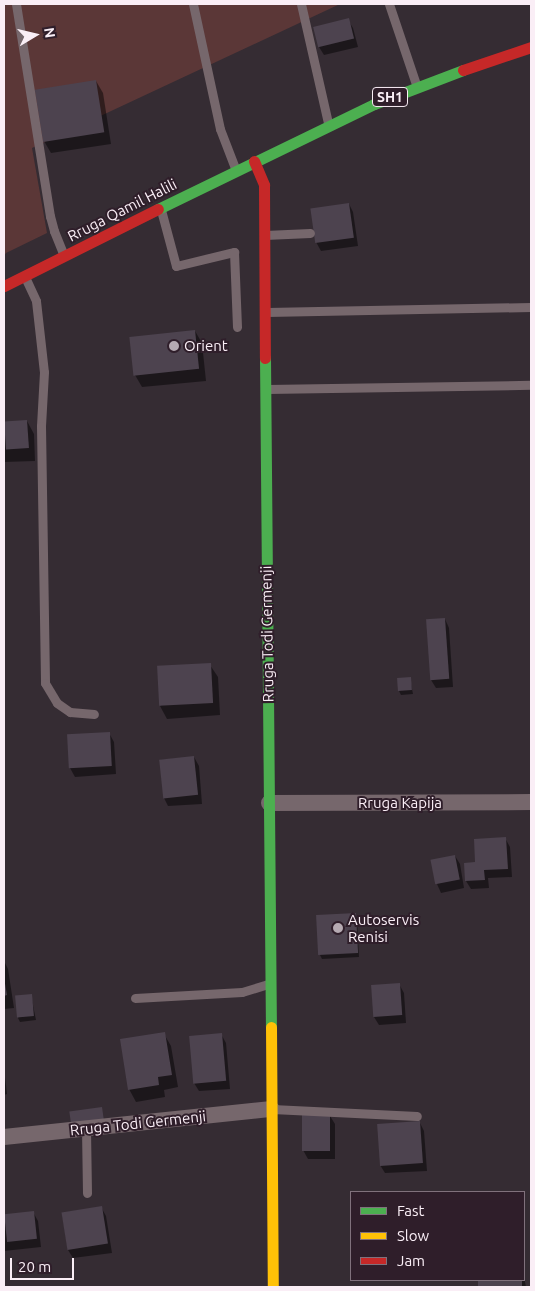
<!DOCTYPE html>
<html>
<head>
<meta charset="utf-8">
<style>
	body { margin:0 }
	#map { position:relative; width:535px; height:1291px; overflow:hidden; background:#352c33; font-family:Ubuntu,sans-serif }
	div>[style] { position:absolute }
	.green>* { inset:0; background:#5b3737 }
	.shadow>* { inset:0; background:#0007 }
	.building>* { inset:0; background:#4d434f; transform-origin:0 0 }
	.lane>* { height:9px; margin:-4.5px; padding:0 4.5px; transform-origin:4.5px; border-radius:4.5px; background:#76676c }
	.street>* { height:16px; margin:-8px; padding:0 8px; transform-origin:8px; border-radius:8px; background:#76676c }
	.fast>* { height:11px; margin:-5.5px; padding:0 5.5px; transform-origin:5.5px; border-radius:5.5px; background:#4caf50 }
	.slow>* { height:11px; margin:-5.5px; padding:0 5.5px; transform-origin:5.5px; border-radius:5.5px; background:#ffc107 }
	.jam>* { height:11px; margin:-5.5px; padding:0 5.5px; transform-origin:5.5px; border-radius:5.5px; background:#c62828 }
	.dots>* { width:14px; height:14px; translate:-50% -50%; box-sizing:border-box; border:2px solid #2f1e2a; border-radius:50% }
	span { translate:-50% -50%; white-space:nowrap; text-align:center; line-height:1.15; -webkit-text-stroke:4px #2f1e2a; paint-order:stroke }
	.shield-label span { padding:1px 4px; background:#2f1e2a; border:1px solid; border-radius:4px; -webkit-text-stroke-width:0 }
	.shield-label { font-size:14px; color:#faeef6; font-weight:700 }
	.street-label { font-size:15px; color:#faeef6 }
	.poi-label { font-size:15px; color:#faeef6 }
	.left { translate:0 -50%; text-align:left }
	.frame { position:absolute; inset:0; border:5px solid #faeef6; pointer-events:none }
	.legend { position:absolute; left:350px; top:1191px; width:175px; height:90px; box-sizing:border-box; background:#2f1e2a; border:1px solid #80717c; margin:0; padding:6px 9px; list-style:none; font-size:15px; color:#faeef6 }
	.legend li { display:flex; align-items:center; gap:10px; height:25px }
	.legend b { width:25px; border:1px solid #80717c }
	.north { position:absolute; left:10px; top:10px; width:50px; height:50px; -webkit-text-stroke:4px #2f1e2a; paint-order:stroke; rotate:81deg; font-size:14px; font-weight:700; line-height:20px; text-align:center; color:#faeef6 }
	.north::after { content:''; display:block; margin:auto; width:18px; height:22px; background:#faeef6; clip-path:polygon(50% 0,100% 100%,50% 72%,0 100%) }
	.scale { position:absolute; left:10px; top:1258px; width:64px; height:22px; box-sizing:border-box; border:2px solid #faeef6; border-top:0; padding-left:6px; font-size:15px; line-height:18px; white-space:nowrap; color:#faeef6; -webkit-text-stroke:4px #2f1e2a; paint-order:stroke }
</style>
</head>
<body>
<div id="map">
	<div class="green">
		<div style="clip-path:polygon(4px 4px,340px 4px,32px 148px,47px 233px,6px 253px,4px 256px)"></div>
	</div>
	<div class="shadow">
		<div style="clip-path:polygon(348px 20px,353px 28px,358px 47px,324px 55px,319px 47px)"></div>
		<div style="clip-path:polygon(96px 81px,103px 93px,111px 144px,51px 153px,44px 141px)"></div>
		<div style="clip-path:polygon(349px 204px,353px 212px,358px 246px,321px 251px,316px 242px)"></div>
		<div style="clip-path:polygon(195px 331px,202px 343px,206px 381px,142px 387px,135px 375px)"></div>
		<div style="clip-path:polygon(27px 421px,34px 434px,35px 461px,4px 462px,4px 423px)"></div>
		<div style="clip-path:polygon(445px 619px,449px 628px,453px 687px,436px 688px,431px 680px)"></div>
		<div style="clip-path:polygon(210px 665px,218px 677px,220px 715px,167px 719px,160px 706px)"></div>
		<div style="clip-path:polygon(410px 679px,413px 694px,401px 695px,399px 691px)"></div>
		<div style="clip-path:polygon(109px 733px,114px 742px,116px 774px,75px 777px,70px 768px,68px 736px)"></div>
		<div style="clip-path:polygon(194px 757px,199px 766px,202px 804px,168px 806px,164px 798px,160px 760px)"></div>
		<div style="clip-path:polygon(505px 838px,510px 847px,512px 877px,488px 878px,489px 888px,471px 889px,466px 881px,476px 863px)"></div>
		<div style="clip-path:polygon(455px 856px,460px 864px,464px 888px,441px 893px,437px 884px)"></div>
		<div style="clip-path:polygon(355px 914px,357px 918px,359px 957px,322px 959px,320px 955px)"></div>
		<div style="clip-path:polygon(4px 961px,8px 969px,14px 1008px,4px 1009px)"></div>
		<div style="clip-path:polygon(399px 984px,404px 993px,406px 1023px,379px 1025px,374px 1017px)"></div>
		<div style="clip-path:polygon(31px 995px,36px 1020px,20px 1022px,18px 1018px)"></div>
		<div style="clip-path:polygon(164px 1034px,171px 1046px,178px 1087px,164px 1090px,165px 1097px,136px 1102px,129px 1089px)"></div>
		<div style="clip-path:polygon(221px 1034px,226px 1043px,230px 1089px,199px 1091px,194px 1083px)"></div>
		<div style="clip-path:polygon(4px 1069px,7px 1094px,4px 1095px)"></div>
		<div style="clip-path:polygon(330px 1116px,335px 1124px,335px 1159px,308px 1159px,303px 1150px)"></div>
		<div style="clip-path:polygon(420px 1123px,424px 1131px,427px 1171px,385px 1173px,380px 1165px)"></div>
		<div style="clip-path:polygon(101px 1207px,106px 1216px,112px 1253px,73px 1258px,68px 1250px,62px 1213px)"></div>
		<div style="clip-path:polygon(33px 1212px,38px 1221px,41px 1247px,4px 1251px,4px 1216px)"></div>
		<div style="clip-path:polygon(524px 1277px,526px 1287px,480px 1287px,479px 1280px,524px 1280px)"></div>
	</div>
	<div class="building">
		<div style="left:349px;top:18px;width:21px;height:37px;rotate:76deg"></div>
		<div style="left:96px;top:80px;width:53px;height:62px;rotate:81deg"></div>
		<div style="left:349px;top:203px;width:35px;height:39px;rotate:82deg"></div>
		<div style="left:195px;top:330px;width:39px;height:66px;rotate:84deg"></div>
		<div style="left:27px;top:420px;width:28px;height:23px;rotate:86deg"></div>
		<div style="left:445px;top:618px;width:61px;height:19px;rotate:86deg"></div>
		<div style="left:211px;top:663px;width:40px;height:54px;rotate:87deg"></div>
		<div style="left:411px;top:677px;width:13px;height:14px;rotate:86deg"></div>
		<div style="left:110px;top:732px;width:34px;height:43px;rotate:87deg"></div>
		<div style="left:194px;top:756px;width:39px;height:35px;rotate:84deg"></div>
		<div style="clip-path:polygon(506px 837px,508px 869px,484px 870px,485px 880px,465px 881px,464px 863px,475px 862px,474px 839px)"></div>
		<div style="left:455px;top:855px;width:25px;height:25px;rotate:79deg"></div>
		<div style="left:356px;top:913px;width:40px;height:40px;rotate:87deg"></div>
		<div style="clip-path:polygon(4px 978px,7px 995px,4px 996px)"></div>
		<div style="left:400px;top:983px;width:32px;height:29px;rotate:86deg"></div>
		<div style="left:32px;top:994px;width:22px;height:17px;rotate:85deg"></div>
		<div style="clip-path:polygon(165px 1032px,172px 1075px,158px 1077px,159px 1085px,128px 1090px,120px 1039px)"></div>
		<div style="left:222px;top:1033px;width:48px;height:33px;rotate:85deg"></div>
		<div style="left:102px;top:1107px;width:14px;height:33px;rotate:82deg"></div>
		<div style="left:302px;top:1115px;width:28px;height:36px"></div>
		<div style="left:420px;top:1121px;width:42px;height:43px;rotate:86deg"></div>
		<div style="left:102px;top:1206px;width:38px;height:41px;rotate:81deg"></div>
		<div style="left:34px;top:1211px;width:28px;height:30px;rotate:84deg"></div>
		<div style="left:478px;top:1280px;width:44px;height:7px"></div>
	</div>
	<div class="lane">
		<div style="left:16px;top:4px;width:215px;rotate:80.9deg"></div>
		<div style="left:50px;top:216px;width:16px;rotate:75deg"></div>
		<div style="left:54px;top:231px;width:24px;rotate:68deg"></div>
		<div style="left:193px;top:4px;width:128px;rotate:77.8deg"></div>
		<div style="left:220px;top:129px;width:42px;rotate:69deg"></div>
		<div style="left:301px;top:4px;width:122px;rotate:77.2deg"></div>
		<div style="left:389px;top:4px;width:84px;rotate:71.4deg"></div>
		<div style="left:161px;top:210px;width:58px;rotate:75deg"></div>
		<div style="left:176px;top:266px;width:60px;rotate:-13.6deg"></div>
		<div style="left:234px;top:252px;width:75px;rotate:87.7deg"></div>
		<div style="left:265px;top:235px;width:45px;rotate:-2.5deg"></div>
		<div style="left:25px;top:277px;width:26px;rotate:65deg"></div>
		<div style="left:36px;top:301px;width:71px;rotate:83.6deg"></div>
		<div style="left:44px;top:372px;width:54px;rotate:93.2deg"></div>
		<div style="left:41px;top:426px;width:257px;rotate:89.1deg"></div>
		<div style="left:45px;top:683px;width:23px;rotate:59deg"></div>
		<div style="left:57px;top:703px;width:16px;rotate:35deg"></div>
		<div style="left:70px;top:712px;width:24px;rotate:5deg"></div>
		<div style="left:267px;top:312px;width:264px;rotate:-1.1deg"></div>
		<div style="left:267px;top:389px;width:264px;rotate:-0.9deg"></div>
		<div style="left:135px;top:998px;width:107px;rotate:-3.2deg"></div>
		<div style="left:242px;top:992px;width:28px;rotate:-17deg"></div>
		<div style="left:272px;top:1109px;width:145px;rotate:2.8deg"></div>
		<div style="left:86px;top:1129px;width:64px;rotate:89.1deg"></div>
	</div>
	<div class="street">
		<div style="left:269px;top:803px;width:262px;rotate:-0.2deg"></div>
		<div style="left:4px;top:1137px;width:269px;rotate:-6deg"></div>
	</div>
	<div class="fast">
		<div style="left:158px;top:209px;width:240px;rotate:-25.9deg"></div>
		<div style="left:374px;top:104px;width:95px;rotate:-20.9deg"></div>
		<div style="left:265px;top:358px;width:669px;rotate:89.49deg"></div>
	</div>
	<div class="slow">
		<div style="left:271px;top:1027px;width:260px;rotate:89.6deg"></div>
	</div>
	<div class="jam">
		<div style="left:463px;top:70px;width:72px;rotate:-18.7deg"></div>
		<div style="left:254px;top:161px;width:26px;rotate:67deg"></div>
		<div style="left:264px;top:185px;width:173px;rotate:89.7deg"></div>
		<div style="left:4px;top:286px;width:172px;rotate:-26.6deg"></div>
	</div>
	<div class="dots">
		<div style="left:174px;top:346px;background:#b5aab2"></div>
		<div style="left:338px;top:928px;background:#b5aab2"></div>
	</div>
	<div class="shield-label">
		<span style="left:390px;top:97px">SH1</span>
	</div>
	<div class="street-label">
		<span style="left:122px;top:210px;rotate:-27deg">Rruga Qamil Halili</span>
		<span style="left:267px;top:634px;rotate:-91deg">Rruga Todi Germenji</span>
		<span style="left:400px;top:803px">Rruga Kapija</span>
		<span style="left:138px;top:1123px;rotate:-6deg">Rruga Todi Germenji</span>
	</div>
	<div class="poi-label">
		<span class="left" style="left:184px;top:346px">Orient</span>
		<span class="left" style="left:348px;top:928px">Autoservis<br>Renisi</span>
	</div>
	<div class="frame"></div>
	<ul class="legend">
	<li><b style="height:6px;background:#4caf50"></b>Fast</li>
	<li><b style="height:6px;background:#ffc107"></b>Slow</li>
	<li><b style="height:6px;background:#c62828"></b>Jam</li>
	</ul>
	<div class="north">N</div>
	<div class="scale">20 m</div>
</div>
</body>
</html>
